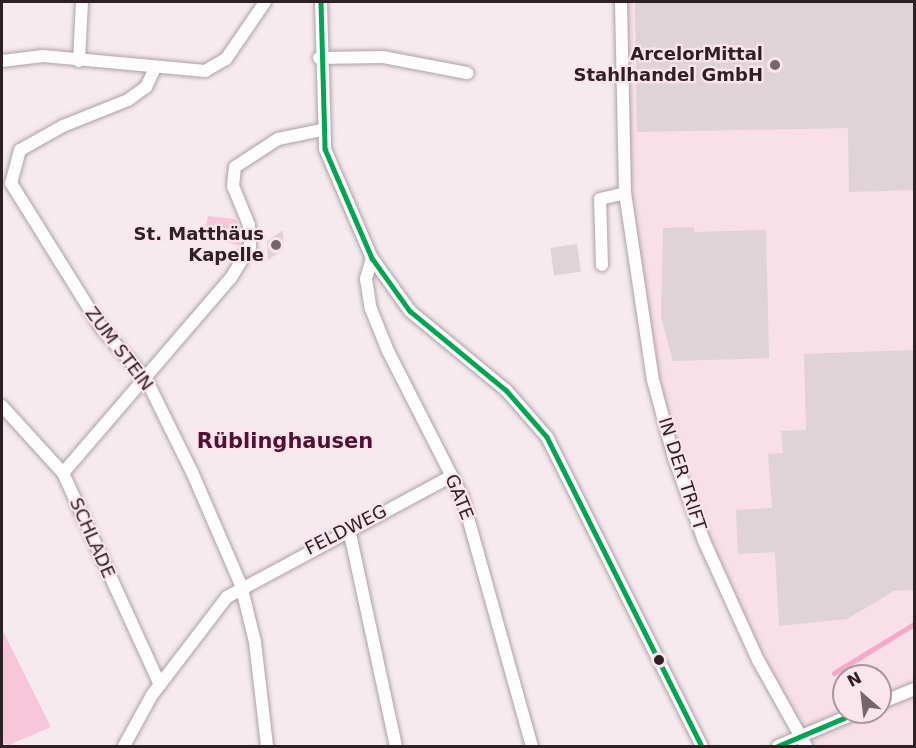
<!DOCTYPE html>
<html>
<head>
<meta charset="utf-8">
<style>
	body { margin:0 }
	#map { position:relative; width:916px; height:748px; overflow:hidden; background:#f6eaee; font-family:"DejaVu Sans",sans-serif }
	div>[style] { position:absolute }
	.built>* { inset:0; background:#f8dfe8 }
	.green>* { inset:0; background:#f7c6d9 }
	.stream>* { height:5px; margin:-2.5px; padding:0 2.5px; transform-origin:2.5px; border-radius:2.5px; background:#f2aac8 }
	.building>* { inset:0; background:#dfd3d7; transform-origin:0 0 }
	.roads { filter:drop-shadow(0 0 2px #aca1a5) drop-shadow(0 0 2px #aca1a5) }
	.street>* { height:12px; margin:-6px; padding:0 6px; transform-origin:6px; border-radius:6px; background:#fefcfc }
	.bus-1>* { height:4.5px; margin:-2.25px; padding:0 2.25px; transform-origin:2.25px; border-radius:2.25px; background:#00a651 }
	.dots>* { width:16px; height:16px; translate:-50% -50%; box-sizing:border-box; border:3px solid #fbe5ed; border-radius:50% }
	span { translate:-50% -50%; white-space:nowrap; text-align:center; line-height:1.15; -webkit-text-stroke:4.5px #fbe5ed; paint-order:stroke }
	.poi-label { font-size:18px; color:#2e2126; font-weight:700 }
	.right { translate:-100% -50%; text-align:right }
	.street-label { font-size:18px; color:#2e2126 }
	.quarter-label { font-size:21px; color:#511132; font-weight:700 }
	.frame { position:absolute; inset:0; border:3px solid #2e2126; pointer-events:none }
	.north { position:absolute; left:832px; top:664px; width:60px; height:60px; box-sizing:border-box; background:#fbe5ed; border:2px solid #a9979d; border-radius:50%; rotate:332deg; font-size:16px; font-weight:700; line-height:24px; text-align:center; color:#2e2126 }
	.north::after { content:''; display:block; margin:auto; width:21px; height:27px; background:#74676c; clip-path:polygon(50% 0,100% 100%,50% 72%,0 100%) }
</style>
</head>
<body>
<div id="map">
	<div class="built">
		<div style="clip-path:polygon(evenodd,621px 2px,914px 2px,914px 746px,778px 746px,801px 735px,704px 541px,653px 380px,625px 193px,621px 2px,844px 676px,880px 676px,880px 712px,844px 712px,844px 676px)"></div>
	</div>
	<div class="green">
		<div style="clip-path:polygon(208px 216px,235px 219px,241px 227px,241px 246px,203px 236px)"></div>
		<div style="clip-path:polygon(2px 629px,51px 727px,9px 745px,2px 743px)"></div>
	</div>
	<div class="stream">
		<div style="left:834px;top:673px;width:94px;rotate:-31.5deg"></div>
	</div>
	<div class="building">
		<div style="clip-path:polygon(635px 2px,915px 2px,915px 190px,849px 192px,848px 128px,637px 132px)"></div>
		<div style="clip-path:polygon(694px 227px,694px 232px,766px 230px,769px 358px,673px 361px,661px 317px,663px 228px)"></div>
		<div style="clip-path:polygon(283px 230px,284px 249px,268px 260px,267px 241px)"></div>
		<div style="left:577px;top:244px;width:28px;height:27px;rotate:82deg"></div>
		<div style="clip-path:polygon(915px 350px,915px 590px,894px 591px,847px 619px,779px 626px,775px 552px,738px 554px,736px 510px,772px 508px,768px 454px,783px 453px,781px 431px,806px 430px,804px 354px)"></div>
	</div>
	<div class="roads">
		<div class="street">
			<div style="left:321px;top:2px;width:147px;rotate:88.4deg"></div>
			<div style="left:325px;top:149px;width:119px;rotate:66.7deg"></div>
			<div style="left:372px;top:258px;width:65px;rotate:54.4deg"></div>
			<div style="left:410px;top:311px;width:124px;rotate:39.5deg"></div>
			<div style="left:506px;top:390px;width:62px;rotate:48.9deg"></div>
			<div style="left:547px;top:437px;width:346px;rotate:63.4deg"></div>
			<div style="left:621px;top:2px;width:191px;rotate:88.8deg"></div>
			<div style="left:625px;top:193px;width:189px;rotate:81.5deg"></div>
			<div style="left:653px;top:380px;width:81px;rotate:74.9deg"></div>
			<div style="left:674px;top:458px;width:88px;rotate:70.1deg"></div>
			<div style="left:704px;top:541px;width:131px;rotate:65.6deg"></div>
			<div style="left:758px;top:660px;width:98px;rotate:60.8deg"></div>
			<div style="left:319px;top:58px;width:64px;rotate:-0.9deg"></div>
			<div style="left:383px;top:57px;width:86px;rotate:10.8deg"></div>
			<div style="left:2px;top:61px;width:41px;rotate:-7deg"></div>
			<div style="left:43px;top:56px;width:163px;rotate:5.3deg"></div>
			<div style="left:205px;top:71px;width:24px;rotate:-30deg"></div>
			<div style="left:226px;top:59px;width:69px;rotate:-55.6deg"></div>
			<div style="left:79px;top:61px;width:59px;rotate:-87.1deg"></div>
			<div style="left:154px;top:70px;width:19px;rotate:115deg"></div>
			<div style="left:146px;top:87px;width:22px;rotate:144deg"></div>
			<div style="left:128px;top:100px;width:70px;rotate:158.2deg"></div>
			<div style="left:63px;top:126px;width:49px;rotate:150.8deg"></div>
			<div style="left:20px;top:150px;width:34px;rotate:105deg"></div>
			<div style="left:11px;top:183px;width:172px;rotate:58.1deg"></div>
			<div style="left:102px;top:329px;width:67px;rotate:48.7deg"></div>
			<div style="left:146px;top:379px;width:104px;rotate:63.7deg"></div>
			<div style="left:192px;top:472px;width:123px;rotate:66.6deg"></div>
			<div style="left:241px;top:585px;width:59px;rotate:76.2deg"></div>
			<div style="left:255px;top:642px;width:105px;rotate:83.4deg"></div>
			<div style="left:372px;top:258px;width:22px;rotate:106deg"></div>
			<div style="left:366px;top:279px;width:30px;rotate:81deg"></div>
			<div style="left:371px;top:309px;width:45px;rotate:68deg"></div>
			<div style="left:388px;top:351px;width:163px;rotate:63deg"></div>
			<div style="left:462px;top:496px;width:260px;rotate:74.4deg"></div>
			<div style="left:602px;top:265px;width:66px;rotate:-91.7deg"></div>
			<div style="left:600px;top:199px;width:26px;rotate:-13deg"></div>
			<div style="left:2px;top:406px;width:91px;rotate:47.7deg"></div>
			<div style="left:63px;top:473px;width:233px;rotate:65.4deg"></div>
			<div style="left:63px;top:473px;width:257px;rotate:-49.3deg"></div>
			<div style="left:231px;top:278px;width:37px;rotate:-59deg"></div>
			<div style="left:250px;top:246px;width:21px;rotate:-93deg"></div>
			<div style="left:249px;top:225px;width:42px;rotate:-112.3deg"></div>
			<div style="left:233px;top:186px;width:19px;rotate:-84deg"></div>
			<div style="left:235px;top:167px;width:51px;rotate:-33.1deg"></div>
			<div style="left:278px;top:139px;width:45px;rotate:-11.6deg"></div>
			<div style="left:349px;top:529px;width:222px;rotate:77.8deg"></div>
			<div style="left:880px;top:703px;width:37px;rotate:-22deg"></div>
			<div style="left:124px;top:746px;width:58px;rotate:-61.2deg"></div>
			<div style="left:152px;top:695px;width:123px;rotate:-52.6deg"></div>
			<div style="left:227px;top:597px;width:255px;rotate:-28.3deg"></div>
			<div style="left:778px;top:746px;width:87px;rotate:-23deg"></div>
		</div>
	</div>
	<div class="bus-1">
		<div style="left:321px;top:2px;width:147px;rotate:88.4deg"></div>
		<div style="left:325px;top:149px;width:119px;rotate:66.7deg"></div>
		<div style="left:372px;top:258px;width:65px;rotate:54.4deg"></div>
		<div style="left:410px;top:311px;width:124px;rotate:39.5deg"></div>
		<div style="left:506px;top:390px;width:62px;rotate:48.9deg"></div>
		<div style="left:547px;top:437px;width:346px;rotate:63.4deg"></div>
		<div style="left:778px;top:746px;width:87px;rotate:-23deg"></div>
	</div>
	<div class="dots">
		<div style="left:775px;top:65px;background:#74676c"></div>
		<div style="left:276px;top:245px;background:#74676c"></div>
		<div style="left:659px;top:660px;background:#2e2126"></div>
	</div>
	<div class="poi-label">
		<span class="right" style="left:763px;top:65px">ArcelorMittal<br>Stahlhandel GmbH</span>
		<span class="right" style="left:264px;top:245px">St. Matthäus<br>Kapelle</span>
	</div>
	<div class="street-label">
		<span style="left:119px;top:349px;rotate:53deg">ZUM STEIN</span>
		<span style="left:682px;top:474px;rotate:72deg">IN DER TRIFT</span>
		<span style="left:459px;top:497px;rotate:68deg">GATE</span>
		<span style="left:346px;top:530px;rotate:-27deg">FELDWEG</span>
		<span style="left:92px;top:538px;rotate:66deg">SCHLADE</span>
	</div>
	<div class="quarter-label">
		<span style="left:285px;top:441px">Rüblinghausen</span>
	</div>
	<div class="frame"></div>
	<div class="north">N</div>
</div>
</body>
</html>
